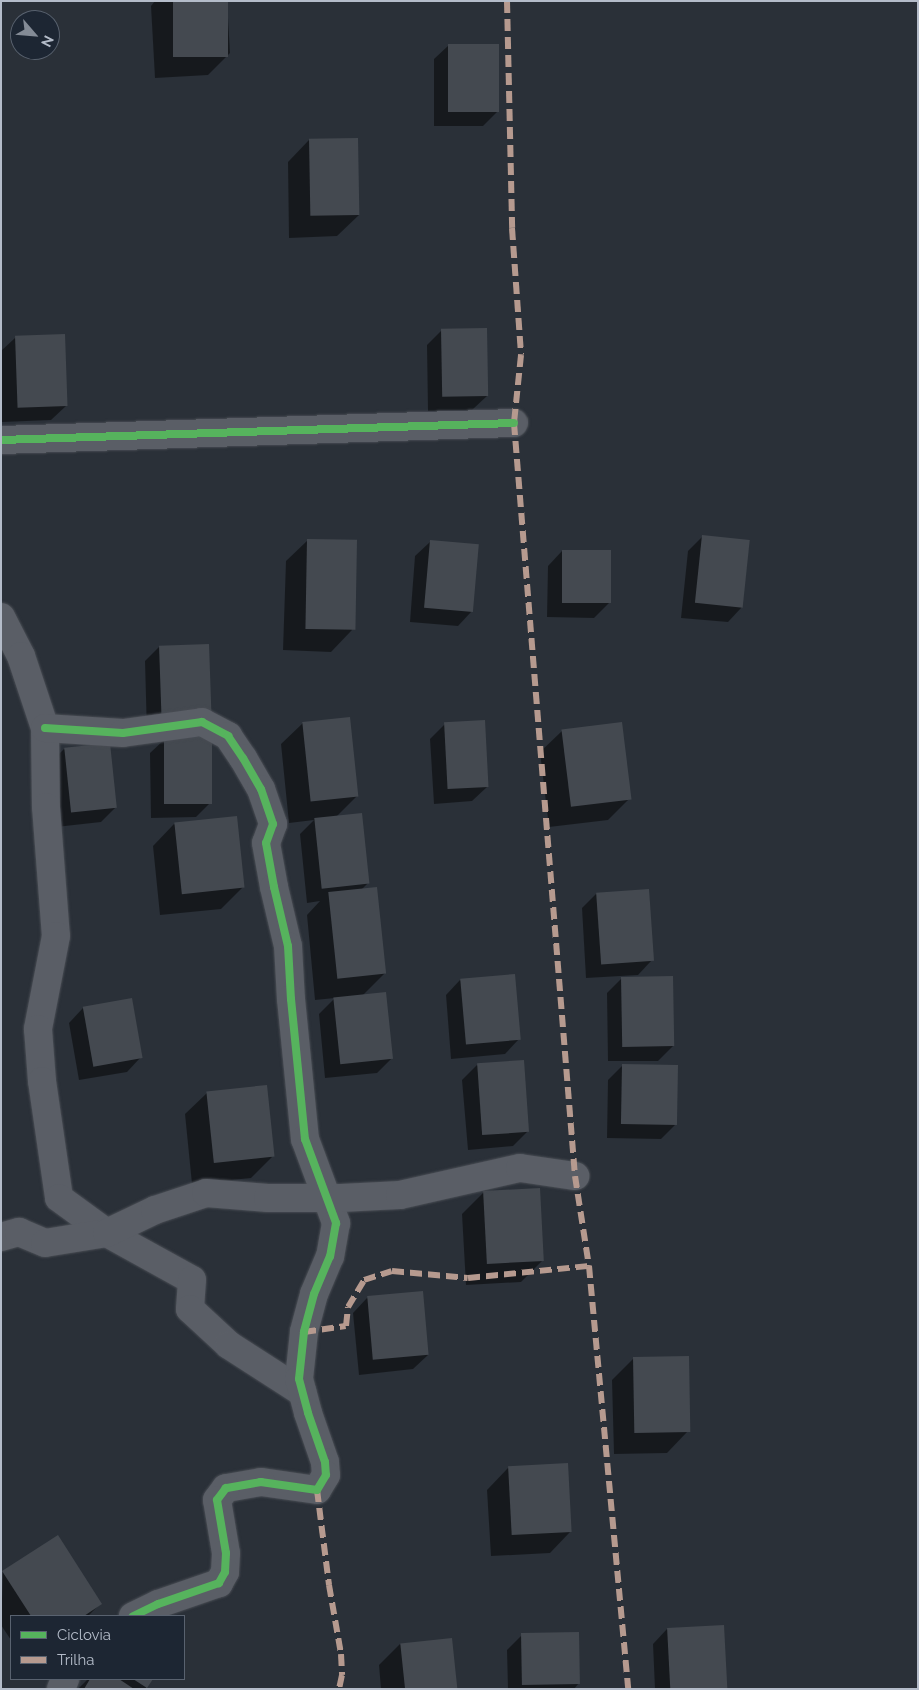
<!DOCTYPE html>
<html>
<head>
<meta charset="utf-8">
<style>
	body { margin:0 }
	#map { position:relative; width:919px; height:1690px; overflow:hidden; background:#2a3038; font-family:Raleway,sans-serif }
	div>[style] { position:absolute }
	.shadow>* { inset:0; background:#0007 }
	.building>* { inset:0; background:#444950; transform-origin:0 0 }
	.roads { filter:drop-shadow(0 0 1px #484c53) drop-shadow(0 0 1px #484c53) }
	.minor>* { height:28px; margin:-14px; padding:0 14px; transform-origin:14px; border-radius:14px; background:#5a5e66 }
	.quiet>* { height:6px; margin-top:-3px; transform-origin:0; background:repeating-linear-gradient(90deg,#b69a8f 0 12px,transparent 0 18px) }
	.cycleway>* { height:8px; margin:-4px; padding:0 4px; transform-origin:4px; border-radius:4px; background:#56b35d }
	span { translate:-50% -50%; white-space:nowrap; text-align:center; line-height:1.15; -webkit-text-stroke:4px #1d2633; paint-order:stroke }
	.frame { position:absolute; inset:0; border:2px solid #b4bcc9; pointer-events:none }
	.legend { position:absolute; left:10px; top:1615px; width:175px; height:65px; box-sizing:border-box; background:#1d2633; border:1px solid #59626f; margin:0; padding:6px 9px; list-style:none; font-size:15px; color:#b4bcc9 }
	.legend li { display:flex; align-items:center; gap:10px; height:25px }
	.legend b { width:25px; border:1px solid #59626f }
	.north { position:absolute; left:10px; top:10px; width:50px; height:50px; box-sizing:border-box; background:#1d2633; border:1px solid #59626f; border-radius:50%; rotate:117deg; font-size:14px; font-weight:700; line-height:20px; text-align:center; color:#b4bcc9 }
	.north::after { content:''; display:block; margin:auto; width:18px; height:22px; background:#848b96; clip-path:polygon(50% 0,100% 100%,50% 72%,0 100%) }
</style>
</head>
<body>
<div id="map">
	<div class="shadow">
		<div style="clip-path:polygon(155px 1px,227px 1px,230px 53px,208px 75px,155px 78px,151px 6px)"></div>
		<div style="clip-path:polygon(449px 45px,498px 111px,483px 126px,434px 126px,434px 59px)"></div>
		<div style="clip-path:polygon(309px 140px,359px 215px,337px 236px,289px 238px,288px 162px)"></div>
		<div style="clip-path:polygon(442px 330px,487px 396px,472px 410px,428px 411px,427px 345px)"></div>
		<div style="clip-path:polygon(15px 338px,66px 406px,51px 420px,2px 422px,1px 351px)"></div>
		<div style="clip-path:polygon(703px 536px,749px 541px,742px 607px,728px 622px,681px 618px,688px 551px)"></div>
		<div style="clip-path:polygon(308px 540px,352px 630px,331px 652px,283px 650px,286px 561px)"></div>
		<div style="clip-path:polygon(430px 542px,472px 611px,458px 626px,410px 622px,415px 556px)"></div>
		<div style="clip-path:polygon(562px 551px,609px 603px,594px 618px,547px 617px,548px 566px)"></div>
		<div style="clip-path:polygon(208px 645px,147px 734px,145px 661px,159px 647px)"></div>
		<div style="clip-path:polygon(303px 723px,357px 796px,336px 817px,368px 883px,361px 890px,385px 973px,362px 996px,392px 1058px,377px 1073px,325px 1078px,319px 1014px,335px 998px,315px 1000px,307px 915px,320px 901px,307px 903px,300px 834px,314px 820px,289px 823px,281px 744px)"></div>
		<div style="clip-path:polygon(445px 724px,487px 787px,472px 801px,434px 804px,430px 739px)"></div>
		<div style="clip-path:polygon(562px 731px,630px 798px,608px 820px,549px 827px,540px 752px)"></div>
		<div style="clip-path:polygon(165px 739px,211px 802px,196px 817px,151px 818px,150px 753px)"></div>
		<div style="clip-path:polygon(64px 749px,116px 807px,101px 822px,56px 827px,50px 763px)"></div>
		<div style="clip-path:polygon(174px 824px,243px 887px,221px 909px,160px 915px,153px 846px)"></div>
		<div style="clip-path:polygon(597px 893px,652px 960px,638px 975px,586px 978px,582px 908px)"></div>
		<div style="clip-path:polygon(622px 978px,673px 1046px,658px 1061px,608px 1061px,607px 993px)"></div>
		<div style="clip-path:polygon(460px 980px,519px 1039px,505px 1054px,451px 1059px,446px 995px)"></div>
		<div style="clip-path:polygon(83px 1008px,141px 1057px,127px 1072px,79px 1080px,69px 1023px)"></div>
		<div style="clip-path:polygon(477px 1065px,528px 1131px,513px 1146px,468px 1150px,462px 1080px)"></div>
		<div style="clip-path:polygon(623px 1065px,676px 1124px,661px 1139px,607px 1138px,608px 1080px)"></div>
		<div style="clip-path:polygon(207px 1093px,272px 1157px,251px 1178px,192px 1184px,185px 1114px)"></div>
		<div style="clip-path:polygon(484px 1192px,543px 1260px,521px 1282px,466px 1285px,462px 1214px)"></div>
		<div style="clip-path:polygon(367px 1298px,428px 1355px,413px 1369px,359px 1375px,353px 1313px)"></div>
		<div style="clip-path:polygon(634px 1358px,688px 1431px,667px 1453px,614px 1454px,612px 1380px)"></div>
		<div style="clip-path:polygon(508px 1468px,571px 1531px,550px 1553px,491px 1556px,487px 1490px)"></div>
		<div style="clip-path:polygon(3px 1572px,100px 1604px,88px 1616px,11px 1616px,11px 1640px,1px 1625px)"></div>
		<div style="clip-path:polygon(667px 1629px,726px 1687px,724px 1689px,655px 1689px,653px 1644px)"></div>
		<div style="clip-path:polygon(522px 1635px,579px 1683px,574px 1689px,508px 1689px,507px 1650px)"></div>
		<div style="clip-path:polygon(400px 1644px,456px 1689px,381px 1689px,379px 1665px)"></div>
		<div style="clip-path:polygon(88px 1679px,152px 1679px,145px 1689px,78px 1689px)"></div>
	</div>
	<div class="building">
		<div style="left:173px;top:1px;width:55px;height:56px"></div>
		<div style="left:448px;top:44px;width:51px;height:68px"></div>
		<div style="left:358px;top:138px;width:77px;height:49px;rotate:89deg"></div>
		<div style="left:487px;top:328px;width:68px;height:46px;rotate:89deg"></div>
		<div style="left:65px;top:334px;width:72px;height:50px;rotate:88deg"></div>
		<div style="left:702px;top:535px;width:48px;height:68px;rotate:6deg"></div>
		<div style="left:307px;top:539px;width:50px;height:90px;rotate:1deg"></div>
		<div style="left:430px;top:540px;width:49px;height:68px;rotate:5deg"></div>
		<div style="left:562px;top:550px;width:49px;height:53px"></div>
		<div style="left:209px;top:644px;width:74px;height:50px;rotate:88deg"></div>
		<div style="left:350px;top:717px;width:80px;height:48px;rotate:84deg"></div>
		<div style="left:485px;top:720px;width:67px;height:41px;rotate:87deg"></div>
		<div style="left:622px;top:722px;width:78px;height:61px;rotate:83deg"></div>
		<div style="left:164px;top:737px;width:48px;height:67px"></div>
		<div style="left:110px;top:743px;width:65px;height:46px;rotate:84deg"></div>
		<div style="left:362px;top:813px;width:71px;height:48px;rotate:84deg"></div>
		<div style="left:237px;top:816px;width:72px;height:63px;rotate:84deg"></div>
		<div style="left:377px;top:887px;width:87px;height:49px;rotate:84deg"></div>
		<div style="left:649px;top:889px;width:72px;height:53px;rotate:86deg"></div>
		<div style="left:515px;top:974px;width:66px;height:55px;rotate:85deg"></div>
		<div style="left:673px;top:976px;width:70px;height:52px;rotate:89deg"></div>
		<div style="left:386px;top:992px;width:67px;height:53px;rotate:84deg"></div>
		<div style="left:132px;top:998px;width:61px;height:50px;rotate:80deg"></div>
		<div style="left:524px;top:1060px;width:72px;height:47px;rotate:86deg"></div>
		<div style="left:622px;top:1064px;width:56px;height:60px;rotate:1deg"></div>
		<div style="left:267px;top:1085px;width:72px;height:61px;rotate:84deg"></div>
		<div style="left:540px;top:1188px;width:73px;height:57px;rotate:87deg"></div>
		<div style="left:423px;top:1291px;width:64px;height:56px;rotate:85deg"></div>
		<div style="left:689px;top:1356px;width:76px;height:56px;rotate:89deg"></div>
		<div style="left:568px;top:1463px;width:69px;height:60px;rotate:87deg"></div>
		<div style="clip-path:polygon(58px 1535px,102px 1604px,84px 1616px,31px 1616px,2px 1571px)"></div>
		<div style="left:724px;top:1625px;width:63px;height:57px;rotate:87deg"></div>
		<div style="left:579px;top:1632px;width:52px;height:58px;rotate:89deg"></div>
		<div style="left:452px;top:1638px;width:51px;height:52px;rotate:84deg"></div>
		<div style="clip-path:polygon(90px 1679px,119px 1679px,134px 1689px,84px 1689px)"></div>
		<div style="clip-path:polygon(133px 1679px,153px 1679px,147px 1688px)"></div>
	</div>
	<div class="roads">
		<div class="minor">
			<div style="left:1px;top:440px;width:513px;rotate:-1.9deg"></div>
			<div style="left:1px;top:617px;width:44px;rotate:62.9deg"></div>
			<div style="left:21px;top:656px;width:76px;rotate:71.6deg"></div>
			<div style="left:45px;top:728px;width:79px;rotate:89.3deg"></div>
			<div style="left:46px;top:807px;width:129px;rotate:85.6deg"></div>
			<div style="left:56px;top:936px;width:95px;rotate:101deg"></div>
			<div style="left:38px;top:1029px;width:52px;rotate:85.6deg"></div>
			<div style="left:42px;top:1081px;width:118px;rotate:81.7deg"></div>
			<div style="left:59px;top:1198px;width:59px;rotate:36.1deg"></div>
			<div style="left:107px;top:1233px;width:97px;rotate:28.9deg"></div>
			<div style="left:192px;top:1280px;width:29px;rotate:94deg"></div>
			<div style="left:190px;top:1309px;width:53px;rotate:42.7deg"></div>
			<div style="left:229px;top:1345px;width:87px;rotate:32.8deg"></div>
			<div style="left:45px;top:728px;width:78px;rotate:3.7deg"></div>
			<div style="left:123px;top:733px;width:80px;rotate:-7.9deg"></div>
			<div style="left:202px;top:722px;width:30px;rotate:28deg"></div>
			<div style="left:228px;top:736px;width:27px;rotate:56deg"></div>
			<div style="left:243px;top:758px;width:36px;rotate:60deg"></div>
			<div style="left:261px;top:789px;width:37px;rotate:71deg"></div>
			<div style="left:273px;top:824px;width:20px;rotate:110deg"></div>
			<div style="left:266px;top:843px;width:45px;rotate:79.7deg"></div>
			<div style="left:274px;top:887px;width:61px;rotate:76.7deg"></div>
			<div style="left:288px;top:946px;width:53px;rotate:86.8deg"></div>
			<div style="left:291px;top:999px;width:141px;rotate:84.3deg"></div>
			<div style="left:305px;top:1139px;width:90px;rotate:69.7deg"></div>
			<div style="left:336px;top:1223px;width:34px;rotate:100deg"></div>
			<div style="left:330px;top:1256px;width:41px;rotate:112.8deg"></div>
			<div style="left:314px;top:1294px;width:39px;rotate:105deg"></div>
			<div style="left:304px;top:1332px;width:47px;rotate:96.1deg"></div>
			<div style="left:299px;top:1379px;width:35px;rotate:75deg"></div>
			<div style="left:308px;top:1413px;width:52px;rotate:70.9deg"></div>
			<div style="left:325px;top:1462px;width:13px;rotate:86deg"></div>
			<div style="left:326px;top:1475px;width:17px;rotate:121deg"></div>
			<div style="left:317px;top:1490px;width:57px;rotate:-171.9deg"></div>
			<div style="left:261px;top:1482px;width:36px;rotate:170deg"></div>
			<div style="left:226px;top:1488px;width:15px;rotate:127deg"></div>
			<div style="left:217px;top:1500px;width:54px;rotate:80.4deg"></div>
			<div style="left:226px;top:1553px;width:19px;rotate:93deg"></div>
			<div style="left:225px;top:1572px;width:13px;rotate:119deg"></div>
			<div style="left:219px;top:1583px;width:65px;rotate:161deg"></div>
			<div style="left:158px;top:1604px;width:28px;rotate:154deg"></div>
			<div style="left:1px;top:1237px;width:19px;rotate:-16deg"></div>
			<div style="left:19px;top:1232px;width:28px;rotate:23deg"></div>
			<div style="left:45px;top:1243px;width:63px;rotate:-9.2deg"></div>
			<div style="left:107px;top:1233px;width:53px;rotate:-25.6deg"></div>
			<div style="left:155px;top:1210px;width:54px;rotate:-18.4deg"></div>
			<div style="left:206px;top:1193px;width:62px;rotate:4.6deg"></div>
			<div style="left:268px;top:1198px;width:73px"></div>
			<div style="left:341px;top:1198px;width:59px;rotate:-2.9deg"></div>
			<div style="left:400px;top:1195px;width:123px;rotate:-12.7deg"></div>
			<div style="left:520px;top:1168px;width:56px;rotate:8.3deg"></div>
			<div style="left:61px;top:1689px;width:11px;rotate:-68deg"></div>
		</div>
	</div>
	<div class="quiet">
		<div style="left:507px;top:1px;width:227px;rotate:88.7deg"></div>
		<div style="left:512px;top:228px;width:127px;rotate:85.9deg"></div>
		<div style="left:521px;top:355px;width:68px;rotate:95.9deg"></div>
		<div style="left:514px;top:423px;width:755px;rotate:85.37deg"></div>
		<div style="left:575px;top:1176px;width:91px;rotate:81.2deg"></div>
		<div style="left:589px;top:1266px;width:425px;rotate:84.7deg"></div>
		<div style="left:304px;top:1332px;width:42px;rotate:-8.1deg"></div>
		<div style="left:346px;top:1326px;width:19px;rotate:-84deg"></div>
		<div style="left:348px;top:1307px;width:31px;rotate:-59deg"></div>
		<div style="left:364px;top:1280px;width:29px;rotate:-18deg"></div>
		<div style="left:392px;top:1271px;width:76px;rotate:5.3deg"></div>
		<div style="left:468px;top:1278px;width:122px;rotate:-5.7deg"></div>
		<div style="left:317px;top:1490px;width:96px;rotate:82.8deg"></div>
		<div style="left:329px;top:1585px;width:70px;rotate:80.1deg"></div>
		<div style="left:341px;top:1654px;width:21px;rotate:87deg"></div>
		<div style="left:342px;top:1675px;width:14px;rotate:102deg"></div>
	</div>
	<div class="cycleway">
		<div style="left:1px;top:440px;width:513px;rotate:-1.9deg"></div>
		<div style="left:45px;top:728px;width:78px;rotate:3.7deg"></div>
		<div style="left:123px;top:733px;width:80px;rotate:-7.9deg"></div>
		<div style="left:202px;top:722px;width:30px;rotate:28deg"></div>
		<div style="left:228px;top:736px;width:27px;rotate:56deg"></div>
		<div style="left:243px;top:758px;width:36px;rotate:60deg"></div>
		<div style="left:261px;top:789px;width:37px;rotate:71deg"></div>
		<div style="left:273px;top:824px;width:20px;rotate:110deg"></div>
		<div style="left:266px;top:843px;width:45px;rotate:79.7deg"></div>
		<div style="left:274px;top:887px;width:61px;rotate:76.7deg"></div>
		<div style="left:288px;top:946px;width:53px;rotate:86.8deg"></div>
		<div style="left:291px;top:999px;width:141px;rotate:84.3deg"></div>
		<div style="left:305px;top:1139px;width:90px;rotate:69.7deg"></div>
		<div style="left:336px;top:1223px;width:34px;rotate:100deg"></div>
		<div style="left:330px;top:1256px;width:41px;rotate:112.8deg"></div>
		<div style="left:314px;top:1294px;width:39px;rotate:105deg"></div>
		<div style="left:304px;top:1332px;width:47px;rotate:96.1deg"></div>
		<div style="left:299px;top:1379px;width:35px;rotate:75deg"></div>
		<div style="left:308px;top:1413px;width:52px;rotate:70.9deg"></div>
		<div style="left:325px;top:1462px;width:13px;rotate:86deg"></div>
		<div style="left:326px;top:1475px;width:17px;rotate:121deg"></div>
		<div style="left:317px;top:1490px;width:57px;rotate:-171.9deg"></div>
		<div style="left:261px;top:1482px;width:36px;rotate:170deg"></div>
		<div style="left:226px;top:1488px;width:15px;rotate:127deg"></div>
		<div style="left:217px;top:1500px;width:54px;rotate:80.4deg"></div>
		<div style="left:226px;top:1553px;width:19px;rotate:93deg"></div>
		<div style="left:225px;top:1572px;width:13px;rotate:119deg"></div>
		<div style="left:219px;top:1583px;width:65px;rotate:161deg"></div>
		<div style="left:158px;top:1604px;width:28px;rotate:154deg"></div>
	</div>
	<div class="frame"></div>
	<ul class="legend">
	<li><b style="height:6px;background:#56b35d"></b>Ciclovia</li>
	<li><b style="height:6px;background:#b69a8f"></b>Trilha</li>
	</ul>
	<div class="north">N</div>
</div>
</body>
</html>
